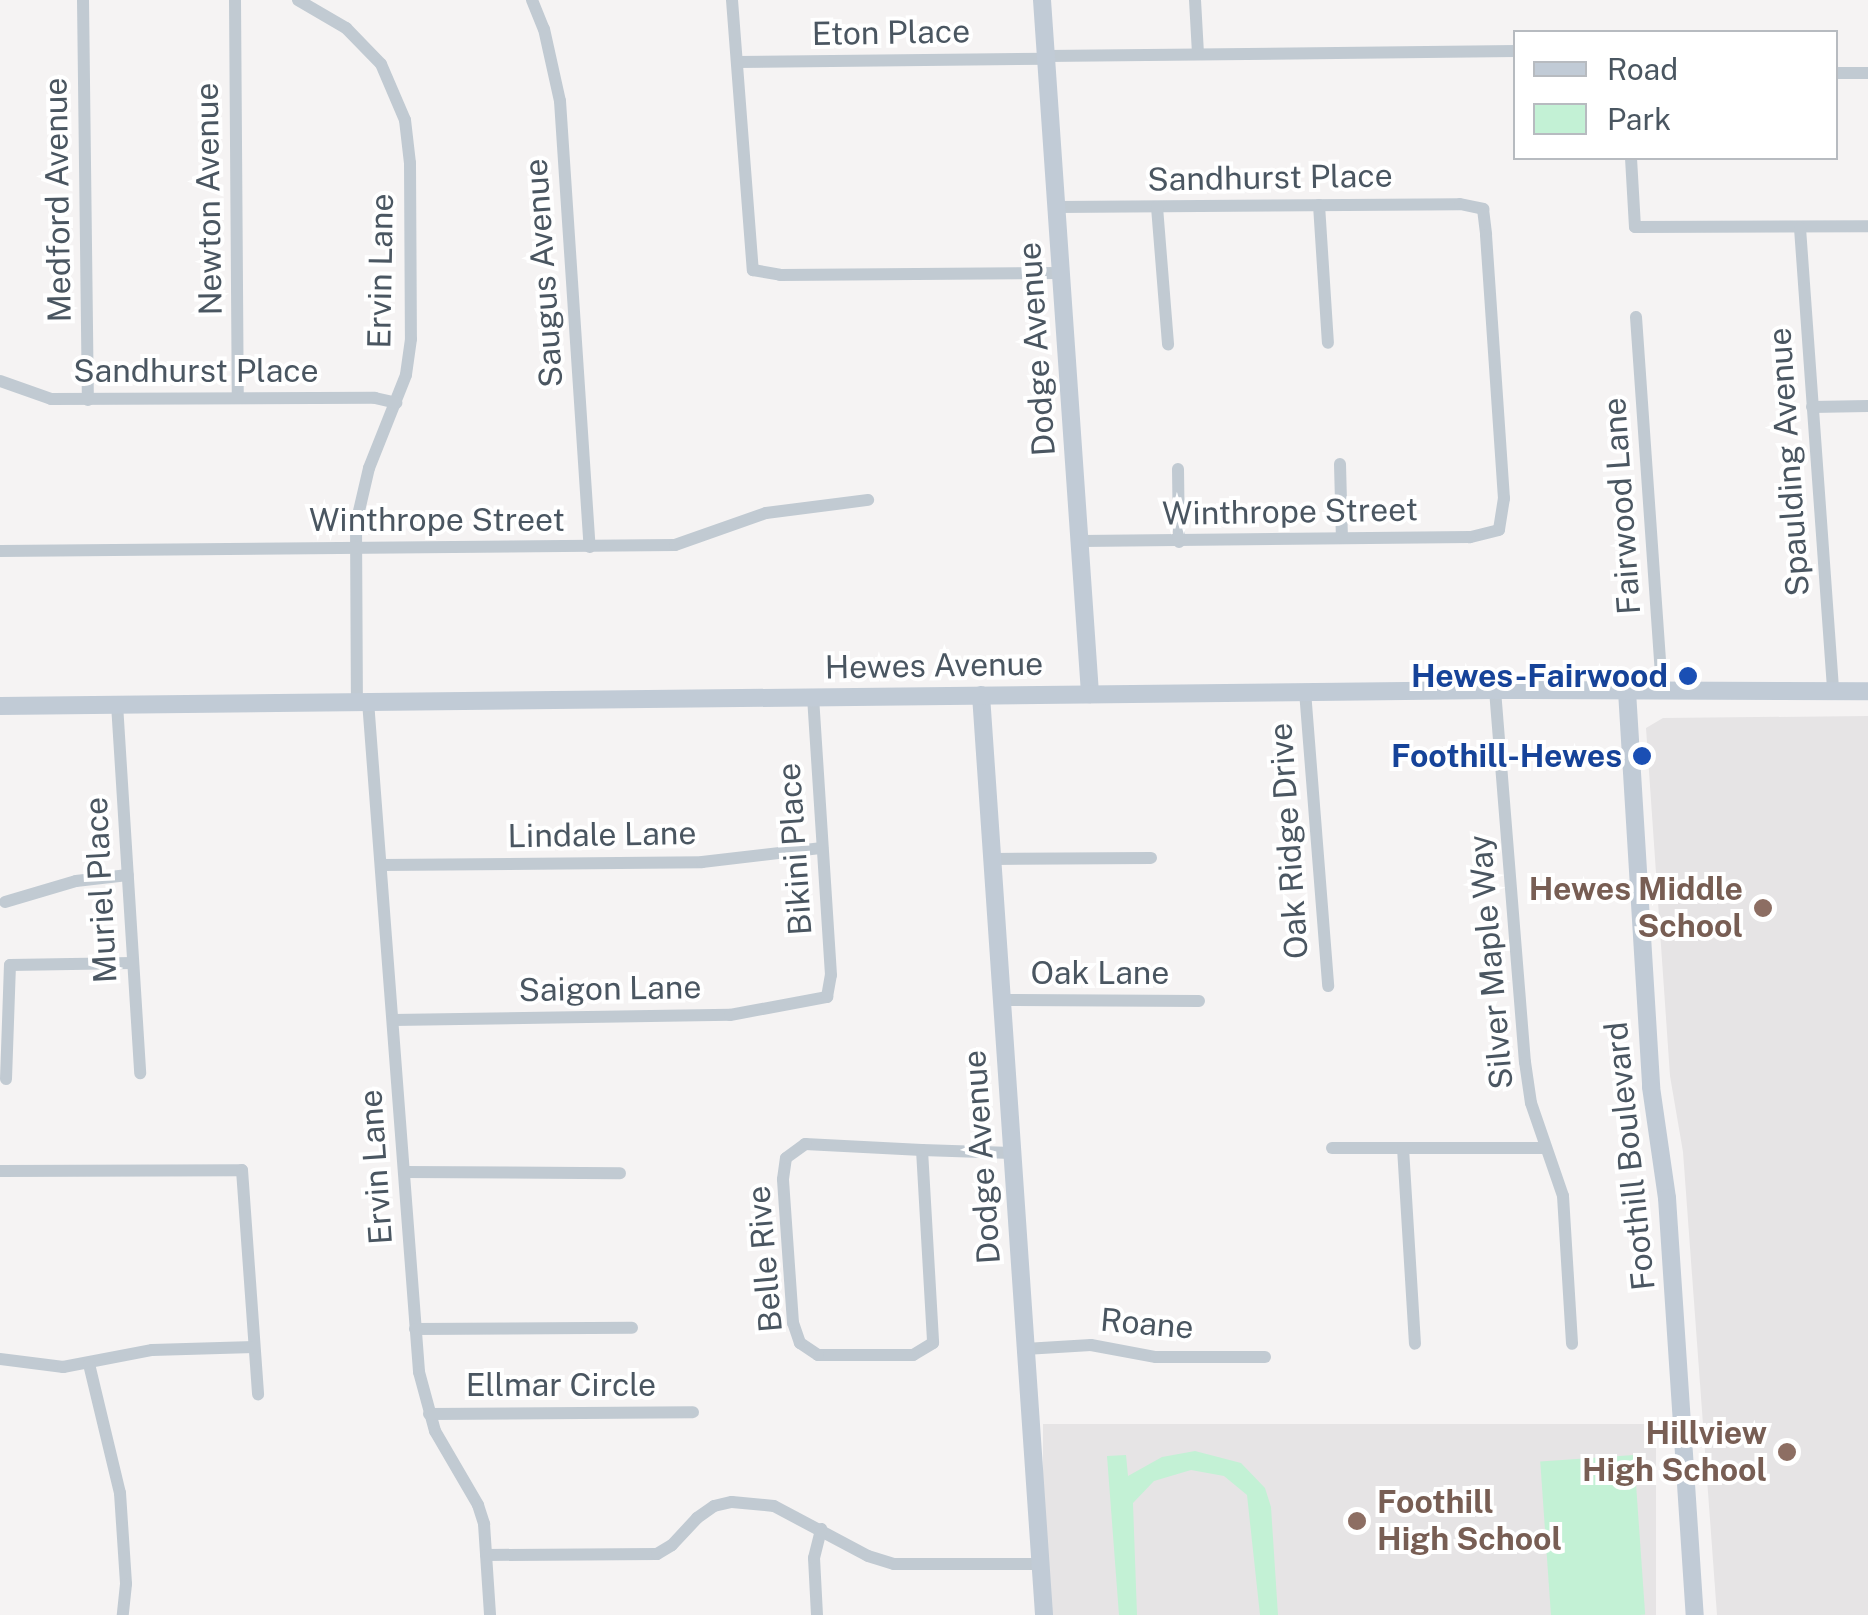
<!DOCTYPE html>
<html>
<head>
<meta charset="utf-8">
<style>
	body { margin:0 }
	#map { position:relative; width:1868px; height:1615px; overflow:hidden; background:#f5f3f3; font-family:"Public Sans",sans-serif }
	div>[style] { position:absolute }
	.education>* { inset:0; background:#e6e4e5; transform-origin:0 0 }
	.green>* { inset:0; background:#c3f1d5; transform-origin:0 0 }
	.street>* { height:12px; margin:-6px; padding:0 6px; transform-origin:6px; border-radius:6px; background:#c1cad2 }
	.secondary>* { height:18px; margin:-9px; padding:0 9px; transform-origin:9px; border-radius:9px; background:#c1cbd6 }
	.dots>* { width:28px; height:28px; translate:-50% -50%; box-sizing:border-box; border:5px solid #fff; border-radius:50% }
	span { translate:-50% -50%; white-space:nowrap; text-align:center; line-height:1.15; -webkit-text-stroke:8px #fff; paint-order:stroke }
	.street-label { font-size:32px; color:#4a5661 }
	.transit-label { font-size:32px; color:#164399; font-weight:700 }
	.right { translate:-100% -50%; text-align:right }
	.education-label { font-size:32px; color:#785e54; font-weight:700 }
	.left { translate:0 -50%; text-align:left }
	.legend { position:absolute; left:1513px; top:30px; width:325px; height:130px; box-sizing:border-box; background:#fff; border:2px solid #b7bbc0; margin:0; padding:12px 18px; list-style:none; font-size:30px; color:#4a5661 }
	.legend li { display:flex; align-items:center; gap:20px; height:50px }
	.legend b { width:50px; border:2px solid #b7bbc0 }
</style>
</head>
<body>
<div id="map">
	<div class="education">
		<div style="clip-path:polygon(1868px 716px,1868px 1615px,1717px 1615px,1683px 1152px,1670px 1076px,1646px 728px,1663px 718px)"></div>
		<div style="left:1043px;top:1424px;width:613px;height:192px"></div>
	</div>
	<div class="green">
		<div style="clip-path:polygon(1195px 1451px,1241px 1463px,1265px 1488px,1271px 1507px,1278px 1615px,1260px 1615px,1247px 1495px,1224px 1476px,1191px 1470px,1154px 1481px,1133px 1503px,1137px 1615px,1119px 1615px,1107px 1456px,1126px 1455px,1128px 1476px,1162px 1457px)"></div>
		<div style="left:1634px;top:1455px;width:160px;height:94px;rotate:86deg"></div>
	</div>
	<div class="street">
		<div style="left:83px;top:0;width:400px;rotate:89.3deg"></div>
		<div style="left:235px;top:0;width:397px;rotate:89.6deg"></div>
		<div style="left:298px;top:0;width:56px;rotate:30.3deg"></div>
		<div style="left:346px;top:28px;width:50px;rotate:45.8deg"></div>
		<div style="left:381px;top:64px;width:61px;rotate:66.8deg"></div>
		<div style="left:405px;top:120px;width:43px;rotate:83.4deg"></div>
		<div style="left:410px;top:163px;width:176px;rotate:89.7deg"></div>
		<div style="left:411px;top:339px;width:36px;rotate:98deg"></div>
		<div style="left:406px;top:375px;width:100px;rotate:111.7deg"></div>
		<div style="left:369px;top:468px;width:57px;rotate:103.1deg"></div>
		<div style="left:356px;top:524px;width:178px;rotate:89.7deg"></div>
		<div style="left:532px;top:0;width:31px;rotate:68deg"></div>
		<div style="left:544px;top:29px;width:74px;rotate:77.5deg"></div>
		<div style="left:560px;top:101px;width:447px;rotate:86.2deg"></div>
		<div style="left:732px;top:0;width:271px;rotate:85.6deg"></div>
		<div style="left:753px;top:270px;width:27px;rotate:10deg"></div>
		<div style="left:780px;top:275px;width:282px;rotate:-0.4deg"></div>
		<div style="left:1195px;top:0;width:54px;rotate:86.8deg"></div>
		<div style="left:1046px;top:56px;width:470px;rotate:-0.6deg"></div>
		<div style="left:737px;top:62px;width:309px;rotate:-0.6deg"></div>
		<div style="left:1836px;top:73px;width:32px"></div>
		<div style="left:1631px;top:158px;width:69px;rotate:86.7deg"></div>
		<div style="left:1635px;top:227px;width:233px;rotate:-0.2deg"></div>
		<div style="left:1319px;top:205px;width:138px;rotate:86.3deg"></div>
		<div style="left:1057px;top:207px;width:403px;rotate:-0.4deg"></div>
		<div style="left:1460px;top:204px;width:24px;rotate:12deg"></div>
		<div style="left:1483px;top:209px;width:26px;rotate:83deg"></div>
		<div style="left:1486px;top:235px;width:264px;rotate:86.1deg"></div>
		<div style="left:1504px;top:498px;width:32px;rotate:99deg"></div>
		<div style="left:1499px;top:530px;width:30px;rotate:166deg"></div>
		<div style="left:1470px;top:537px;width:389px;rotate:179.4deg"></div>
		<div style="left:1157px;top:207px;width:138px;rotate:85.4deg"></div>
		<div style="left:1800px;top:228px;width:465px;rotate:85.9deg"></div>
		<div style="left:1636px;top:317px;width:375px;rotate:86deg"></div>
		<div style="left:0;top:381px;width:54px;rotate:19.4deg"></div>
		<div style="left:51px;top:399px;width:324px;rotate:-0.2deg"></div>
		<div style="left:375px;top:398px;width:22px;rotate:13deg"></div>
		<div style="left:1812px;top:407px;width:56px;rotate:-1deg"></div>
		<div style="left:1340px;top:464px;width:74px;rotate:88.5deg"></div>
		<div style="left:1178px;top:469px;width:73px;rotate:89.2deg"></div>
		<div style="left:0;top:551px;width:675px;rotate:-0.51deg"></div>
		<div style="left:675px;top:545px;width:96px;rotate:-19.4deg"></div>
		<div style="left:766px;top:513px;width:103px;rotate:-7.3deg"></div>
		<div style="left:1495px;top:690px;width:373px;rotate:85.4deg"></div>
		<div style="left:1525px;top:1062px;width:41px;rotate:81.7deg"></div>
		<div style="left:1531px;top:1103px;width:98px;rotate:71deg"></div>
		<div style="left:1563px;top:1196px;width:148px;rotate:86.5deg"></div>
		<div style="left:1305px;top:691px;width:296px;rotate:85.5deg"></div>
		<div style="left:368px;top:701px;width:673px;rotate:85.65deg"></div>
		<div style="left:419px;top:1372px;width:61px;rotate:74.8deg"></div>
		<div style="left:435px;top:1431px;width:86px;rotate:59.8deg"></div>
		<div style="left:478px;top:1505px;width:20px;rotate:72deg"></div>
		<div style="left:484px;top:1524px;width:91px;rotate:86.2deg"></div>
		<div style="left:117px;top:704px;width:370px;rotate:86.4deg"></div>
		<div style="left:992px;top:859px;width:159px;rotate:-0.4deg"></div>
		<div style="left:382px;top:865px;width:320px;rotate:-0.5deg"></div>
		<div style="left:702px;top:862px;width:121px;rotate:-6.7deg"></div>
		<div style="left:5px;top:902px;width:74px;rotate:-16.5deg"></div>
		<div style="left:76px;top:881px;width:52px;rotate:-6.6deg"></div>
		<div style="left:1001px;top:1000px;width:198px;rotate:0.3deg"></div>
		<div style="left:393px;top:1020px;width:337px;rotate:-0.9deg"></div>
		<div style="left:730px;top:1015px;width:99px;rotate:-10.5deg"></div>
		<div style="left:827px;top:997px;width:22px;rotate:-80deg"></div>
		<div style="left:831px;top:975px;width:279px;rotate:-93.7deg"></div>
		<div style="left:6px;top:1079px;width:114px;rotate:-88deg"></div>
		<div style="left:10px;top:965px;width:123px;rotate:-0.9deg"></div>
		<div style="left:805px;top:1144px;width:117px;rotate:2.9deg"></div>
		<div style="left:922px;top:1150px;width:193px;rotate:86.7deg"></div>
		<div style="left:933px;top:1343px;width:23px;rotate:149deg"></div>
		<div style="left:913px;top:1355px;width:95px;rotate:180deg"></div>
		<div style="left:818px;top:1355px;width:22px;rotate:-146deg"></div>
		<div style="left:800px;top:1343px;width:21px;rotate:-109deg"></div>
		<div style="left:793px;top:1323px;width:144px;rotate:-94deg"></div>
		<div style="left:783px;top:1179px;width:21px;rotate:-82deg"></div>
		<div style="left:786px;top:1158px;width:24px;rotate:-36deg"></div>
		<div style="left:1332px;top:1148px;width:214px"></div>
		<div style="left:1403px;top:1148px;width:196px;rotate:86.5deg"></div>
		<div style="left:922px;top:1150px;width:90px;rotate:1.9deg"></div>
		<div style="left:0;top:1171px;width:242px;rotate:-0.2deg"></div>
		<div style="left:242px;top:1170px;width:225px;rotate:85.9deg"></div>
		<div style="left:404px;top:1172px;width:216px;rotate:0.3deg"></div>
		<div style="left:415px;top:1329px;width:217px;rotate:-0.3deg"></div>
		<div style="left:1025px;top:1349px;width:66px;rotate:-3.5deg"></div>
		<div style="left:1091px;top:1345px;width:66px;rotate:10.5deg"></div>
		<div style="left:1156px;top:1357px;width:109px"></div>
		<div style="left:0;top:1359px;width:64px;rotate:7.2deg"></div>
		<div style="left:63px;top:1367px;width:91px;rotate:-10.8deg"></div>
		<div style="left:152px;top:1350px;width:102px;rotate:-1.7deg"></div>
		<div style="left:89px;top:1364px;width:133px;rotate:76.5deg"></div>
		<div style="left:120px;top:1493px;width:91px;rotate:86.2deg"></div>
		<div style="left:126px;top:1584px;width:31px;rotate:96deg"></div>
		<div style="left:429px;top:1414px;width:264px;rotate:-0.4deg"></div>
		<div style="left:486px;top:1555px;width:171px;rotate:-0.3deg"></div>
		<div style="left:657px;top:1554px;width:17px;rotate:-31deg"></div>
		<div style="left:672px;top:1545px;width:37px;rotate:-47deg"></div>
		<div style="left:697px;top:1518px;width:21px;rotate:-35deg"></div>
		<div style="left:714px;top:1506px;width:18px;rotate:-13deg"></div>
		<div style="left:732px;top:1502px;width:42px;rotate:5.4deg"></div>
		<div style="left:774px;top:1506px;width:106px;rotate:28deg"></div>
		<div style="left:868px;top:1556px;width:27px;rotate:17deg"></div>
		<div style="left:894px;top:1564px;width:146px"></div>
		<div style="left:817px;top:1615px;width:57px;rotate:-93deg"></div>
		<div style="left:814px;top:1558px;width:30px;rotate:-76deg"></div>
	</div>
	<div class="secondary">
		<div style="left:1042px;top:0;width:696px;rotate:86.04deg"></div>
		<div style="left:1627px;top:691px;width:397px;rotate:86.5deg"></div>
		<div style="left:1651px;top:1087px;width:112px;rotate:81.8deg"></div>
		<div style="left:1667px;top:1198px;width:418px;rotate:86.2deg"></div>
		<div style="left:981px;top:695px;width:922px;rotate:86.08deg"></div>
		<div style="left:0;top:706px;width:1495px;rotate:-0.61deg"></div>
		<div style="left:1495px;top:690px;width:373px;rotate:0.2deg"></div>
	</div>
	<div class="dots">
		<div style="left:1688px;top:676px;background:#1a4fb4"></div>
		<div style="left:1642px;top:756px;background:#1a4fb4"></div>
		<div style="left:1763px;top:908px;background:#8d6e63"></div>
		<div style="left:1787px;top:1452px;background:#8d6e63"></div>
		<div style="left:1357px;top:1521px;background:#8d6e63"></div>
	</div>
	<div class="street-label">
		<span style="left:891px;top:33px;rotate:-1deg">Eton Place</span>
		<span style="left:1270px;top:178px;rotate:-1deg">Sandhurst Place</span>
		<span style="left:209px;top:199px;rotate:-91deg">Newton Avenue</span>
		<span style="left:58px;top:200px;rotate:-91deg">Medford Avenue</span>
		<span style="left:381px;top:271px;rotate:-89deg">Ervin Lane</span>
		<span style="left:544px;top:273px;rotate:-94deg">Saugus Avenue</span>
		<span style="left:1037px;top:349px;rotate:-94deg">Dodge Avenue</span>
		<span style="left:196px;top:371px">Sandhurst Place</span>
		<span style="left:1789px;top:462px;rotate:-94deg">Spaulding Avenue</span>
		<span style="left:1622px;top:506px;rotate:-94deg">Fairwood Lane</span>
		<span style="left:1290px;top:512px;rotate:-1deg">Winthrope Street</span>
		<span style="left:437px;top:520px">Winthrope Street</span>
		<span style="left:934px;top:666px;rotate:-1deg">Hewes Avenue</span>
		<span style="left:602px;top:835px;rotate:-1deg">Lindale Lane</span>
		<span style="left:1289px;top:841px;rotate:-94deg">Oak Ridge Drive</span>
		<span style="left:795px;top:849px;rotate:-94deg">Bikini Place</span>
		<span style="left:101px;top:890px;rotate:-93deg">Muriel Place</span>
		<span style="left:1491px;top:962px;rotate:-95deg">Silver Maple Way</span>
		<span style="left:1100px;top:973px">Oak Lane</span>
		<span style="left:610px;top:989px;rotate:-1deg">Saigon Lane</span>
		<span style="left:1630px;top:1156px;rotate:-96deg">Foothill Boulevard</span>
		<span style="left:982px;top:1157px;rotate:-94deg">Dodge Avenue</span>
		<span style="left:376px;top:1167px;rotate:-94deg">Ervin Lane</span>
		<span style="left:765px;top:1259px;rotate:-95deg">Belle Rive</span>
		<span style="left:1147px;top:1324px;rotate:5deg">Roane</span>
		<span style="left:561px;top:1385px">Ellmar Circle</span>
	</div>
	<div class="transit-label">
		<span class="right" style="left:1668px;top:676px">Hewes-Fairwood</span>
		<span class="right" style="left:1622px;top:756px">Foothill-Hewes</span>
	</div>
	<div class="education-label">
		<span class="right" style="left:1743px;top:908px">Hewes Middle<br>School</span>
		<span class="right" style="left:1767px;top:1452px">Hillview<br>High School</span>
		<span class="left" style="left:1377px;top:1521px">Foothill<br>High School</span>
	</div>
	<ul class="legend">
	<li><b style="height:12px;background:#c1cbd6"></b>Road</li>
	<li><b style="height:28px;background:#c3f1d5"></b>Park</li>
	</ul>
</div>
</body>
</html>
